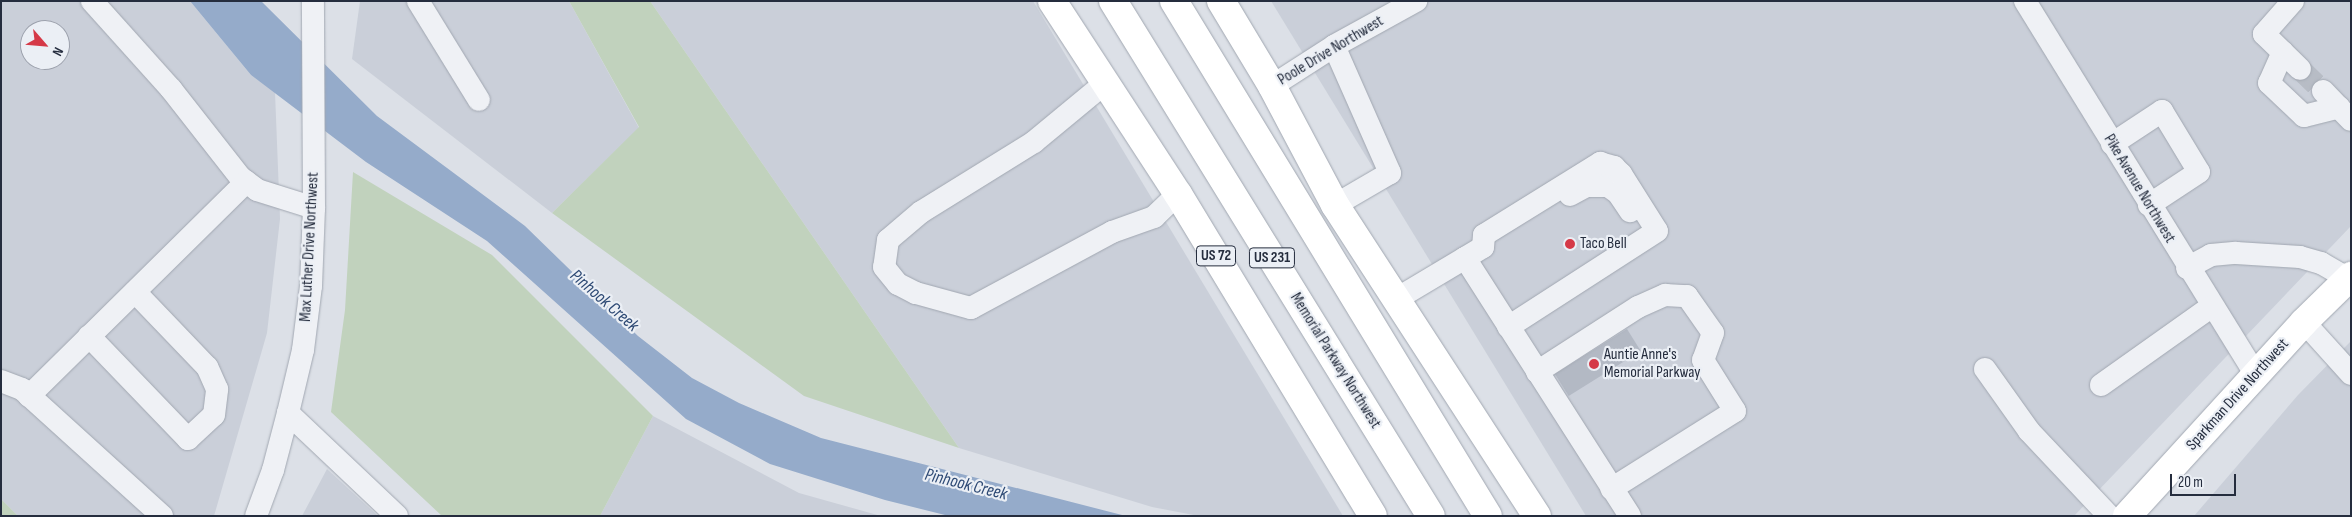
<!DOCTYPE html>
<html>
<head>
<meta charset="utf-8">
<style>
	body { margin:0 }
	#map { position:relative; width:2352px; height:517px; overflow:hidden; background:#dce0e7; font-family:"Sofia Sans Condensed",sans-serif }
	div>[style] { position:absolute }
	.built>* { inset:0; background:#cacfd9 }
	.green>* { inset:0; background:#c1d2bd }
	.water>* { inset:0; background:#95abca }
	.building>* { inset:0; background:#b3b9c4; transform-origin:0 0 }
	.minor-tunnel>* { height:22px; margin-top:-11px; transform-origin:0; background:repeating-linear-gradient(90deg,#b7bcc5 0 22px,transparent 0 33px) }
	.roads { filter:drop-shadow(0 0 1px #a1a7b1) drop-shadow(0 0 1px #a1a7b1) }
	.minor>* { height:22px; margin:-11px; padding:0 11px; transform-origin:11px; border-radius:11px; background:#eff1f5 }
	.major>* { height:28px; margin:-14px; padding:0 14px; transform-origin:14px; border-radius:14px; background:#fff }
	.highway>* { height:28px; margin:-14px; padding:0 14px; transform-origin:14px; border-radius:14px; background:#fff }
	.dots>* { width:14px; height:14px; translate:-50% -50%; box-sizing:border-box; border:2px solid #ebeff5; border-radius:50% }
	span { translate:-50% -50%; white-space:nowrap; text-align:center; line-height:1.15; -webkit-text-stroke:4.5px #ebeff5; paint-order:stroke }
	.shield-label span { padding:1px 4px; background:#ebeff5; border:1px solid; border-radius:4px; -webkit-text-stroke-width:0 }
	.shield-label { font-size:15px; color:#252d3e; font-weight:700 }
	.street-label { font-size:16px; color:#252d3e }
	.poi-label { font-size:16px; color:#252d3e }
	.left { translate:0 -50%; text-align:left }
	.water-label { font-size:18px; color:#2d4974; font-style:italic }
	.frame { position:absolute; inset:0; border:2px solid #252d3e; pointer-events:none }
	.north { position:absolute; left:20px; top:20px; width:50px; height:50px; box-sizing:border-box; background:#ebeff5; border:1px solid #9ca1ac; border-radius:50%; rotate:117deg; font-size:14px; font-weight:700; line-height:20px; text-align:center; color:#252d3e }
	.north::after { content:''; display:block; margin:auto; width:18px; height:22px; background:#d53947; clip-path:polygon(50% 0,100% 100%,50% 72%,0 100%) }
	.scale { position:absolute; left:2170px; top:474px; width:66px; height:22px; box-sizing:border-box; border:2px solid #252d3e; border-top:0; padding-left:6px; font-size:15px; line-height:18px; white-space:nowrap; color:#252d3e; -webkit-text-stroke:4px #ebeff5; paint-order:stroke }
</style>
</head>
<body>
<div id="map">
	<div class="built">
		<div style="clip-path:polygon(evenodd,1px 1px,190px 1px,251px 75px,275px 92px,280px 219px,267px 333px,214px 516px,18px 516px,1px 499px,1px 1px,30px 30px,60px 30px,60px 60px,30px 60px,30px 30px)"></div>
		<div style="clip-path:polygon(360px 1px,569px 1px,639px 128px,552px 213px,352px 59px)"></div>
		<div style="clip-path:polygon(650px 1px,1033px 1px,1343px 516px,1199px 516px,1152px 507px,959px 448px)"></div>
		<div style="clip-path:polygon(1271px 1px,2351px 1px,2351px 226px,2074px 516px,1586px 516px)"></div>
		<div style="clip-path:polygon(2351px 341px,2351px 516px,2194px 516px,2298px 395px)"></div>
		<div style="clip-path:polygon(653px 416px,799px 493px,881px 516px,600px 516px)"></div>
		<div style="clip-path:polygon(327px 469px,378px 516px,302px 516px)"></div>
	</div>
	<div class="green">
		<div style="clip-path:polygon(569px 1px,650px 1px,959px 448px,804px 396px,552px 213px,639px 127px)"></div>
		<div style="clip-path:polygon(353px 172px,492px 255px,653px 416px,600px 516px,442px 516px,331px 412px,345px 310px)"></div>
		<div style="clip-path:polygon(1px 499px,18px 516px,1px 516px)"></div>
	</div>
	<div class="water">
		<div style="clip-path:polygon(190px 1px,261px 1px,377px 116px,525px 226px,638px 336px,692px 378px,739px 403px,821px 438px,1126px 516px,949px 516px,885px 500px,770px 464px,686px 419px,487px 241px,366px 162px,251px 75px)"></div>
	</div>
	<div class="building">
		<div style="left:1627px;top:329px;width:26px;height:85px;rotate:58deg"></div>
	</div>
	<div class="minor-tunnel">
		<div style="left:2300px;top:69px;width:32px;rotate:44deg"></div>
	</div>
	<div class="roads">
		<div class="minor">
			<div style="left:92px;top:1px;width:118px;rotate:48.1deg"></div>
			<div style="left:171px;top:89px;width:112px;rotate:51.9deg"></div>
			<div style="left:240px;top:177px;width:21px;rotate:37deg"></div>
			<div style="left:257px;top:190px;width:60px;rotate:17.5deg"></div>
			<div style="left:418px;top:1px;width:116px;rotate:58.4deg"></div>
			<div style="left:2025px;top:1px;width:440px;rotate:58.3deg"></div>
			<div style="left:2293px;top:1px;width:44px;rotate:131.3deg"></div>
			<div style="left:2264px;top:34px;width:50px;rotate:44.2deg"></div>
			<div style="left:1334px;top:46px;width:139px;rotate:66.2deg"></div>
			<div style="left:1390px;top:173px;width:64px;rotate:149.8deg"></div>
			<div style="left:2283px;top:52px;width:34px;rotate:114deg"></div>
			<div style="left:2269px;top:83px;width:48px;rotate:43.3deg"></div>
			<div style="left:2304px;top:116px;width:36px;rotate:-14deg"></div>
			<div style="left:1104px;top:84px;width:91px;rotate:140.4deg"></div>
			<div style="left:1034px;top:142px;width:133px;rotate:148.2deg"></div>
			<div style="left:921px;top:212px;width:43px;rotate:139.7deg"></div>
			<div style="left:888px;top:240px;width:27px;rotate:98deg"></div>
			<div style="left:884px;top:267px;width:22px;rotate:51deg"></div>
			<div style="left:898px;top:284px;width:20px;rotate:27deg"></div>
			<div style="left:916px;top:293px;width:57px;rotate:15.3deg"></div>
			<div style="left:971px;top:308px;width:160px;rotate:-28.3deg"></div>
			<div style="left:1112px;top:232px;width:45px;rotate:-19.7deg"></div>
			<div style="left:1154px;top:217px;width:33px;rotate:-44deg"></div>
			<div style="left:1272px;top:86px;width:74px;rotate:-32.8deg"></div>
			<div style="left:1334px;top:46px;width:94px;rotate:-28.8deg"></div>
			<div style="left:2323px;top:91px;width:40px;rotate:46deg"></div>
			<div style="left:2112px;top:144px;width:60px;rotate:-33.4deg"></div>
			<div style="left:2162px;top:111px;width:71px;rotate:58.8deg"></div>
			<div style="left:2199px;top:172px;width:60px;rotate:146.6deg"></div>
			<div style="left:1570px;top:195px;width:18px;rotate:-29deg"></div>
			<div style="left:1586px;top:186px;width:22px"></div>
			<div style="left:1608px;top:186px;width:12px;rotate:35deg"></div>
			<div style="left:1618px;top:193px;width:22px;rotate:56deg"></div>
			<div style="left:1465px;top:258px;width:21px;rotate:-31deg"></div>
			<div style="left:1483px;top:247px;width:12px;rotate:-85deg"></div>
			<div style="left:1484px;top:235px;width:137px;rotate:-31.8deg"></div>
			<div style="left:1600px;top:163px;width:15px;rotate:16deg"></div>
			<div style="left:1614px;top:167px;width:10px;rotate:45deg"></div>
			<div style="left:1621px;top:174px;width:67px;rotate:57.7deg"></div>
			<div style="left:1657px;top:231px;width:177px;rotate:147.2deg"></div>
			<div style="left:2187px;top:268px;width:27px;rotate:-28deg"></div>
			<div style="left:2211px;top:255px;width:25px;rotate:-5deg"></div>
			<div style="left:2236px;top:253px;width:64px;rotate:3.6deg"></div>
			<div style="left:2300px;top:257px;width:22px;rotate:16deg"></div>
			<div style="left:2321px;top:263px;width:34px;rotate:30deg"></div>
			<div style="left:1398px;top:298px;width:78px;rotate:-30.8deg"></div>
			<div style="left:1465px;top:258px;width:306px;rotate:57.4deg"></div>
			<div style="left:2304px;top:322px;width:70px;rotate:47.9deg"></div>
			<div style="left:89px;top:336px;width:143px;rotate:46.1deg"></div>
			<div style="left:188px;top:439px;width:35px;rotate:-43deg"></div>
			<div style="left:214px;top:415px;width:26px;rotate:-83deg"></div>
			<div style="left:217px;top:389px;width:24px;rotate:-114deg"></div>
			<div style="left:207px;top:367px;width:104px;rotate:-133.8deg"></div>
			<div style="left:1985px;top:369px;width:76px;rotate:54.6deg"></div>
			<div style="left:2029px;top:431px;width:117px;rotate:46.7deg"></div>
			<div style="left:1537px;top:372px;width:120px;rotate:-32.8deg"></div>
			<div style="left:1638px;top:307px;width:30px;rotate:-24deg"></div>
			<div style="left:1665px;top:295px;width:22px;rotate:3deg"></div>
			<div style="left:1687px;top:296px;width:45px;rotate:54.9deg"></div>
			<div style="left:1713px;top:333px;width:29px;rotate:110deg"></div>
			<div style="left:1703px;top:360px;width:60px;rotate:57.9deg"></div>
			<div style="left:1735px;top:411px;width:146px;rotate:147.8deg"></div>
			<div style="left:1px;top:381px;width:22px;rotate:21deg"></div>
			<div style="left:22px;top:389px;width:189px;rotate:42.2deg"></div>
			<div style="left:2101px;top:385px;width:136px;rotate:-35.4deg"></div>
			<div style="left:29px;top:396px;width:305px;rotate:-44.6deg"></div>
			<div style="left:288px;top:413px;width:150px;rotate:43.4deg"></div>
			<div style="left:256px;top:516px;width:49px;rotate:-69.7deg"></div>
			<div style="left:273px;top:470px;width:59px;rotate:-75.3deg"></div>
			<div style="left:288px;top:413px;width:65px;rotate:-76.6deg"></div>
			<div style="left:303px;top:350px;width:64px;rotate:-82.9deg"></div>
			<div style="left:311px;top:286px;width:78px;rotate:-87.8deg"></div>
			<div style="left:314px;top:208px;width:207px;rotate:-90.3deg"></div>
		</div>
		<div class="major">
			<div style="left:2127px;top:516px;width:263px;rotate:-47.6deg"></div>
			<div style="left:2304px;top:322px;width:66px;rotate:-44.4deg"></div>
		</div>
		<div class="highway">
			<div style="left:1052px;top:1px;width:230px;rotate:56.9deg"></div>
			<div style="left:1178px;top:194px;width:376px;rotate:58.8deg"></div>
			<div style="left:1113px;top:1px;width:605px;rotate:58.31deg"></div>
			<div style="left:1174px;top:1px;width:603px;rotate:58.63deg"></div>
			<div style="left:1221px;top:1px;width:99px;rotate:59deg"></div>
			<div style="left:1272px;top:86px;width:135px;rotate:62.1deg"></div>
			<div style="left:1335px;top:205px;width:371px;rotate:57deg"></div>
		</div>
	</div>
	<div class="dots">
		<div style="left:1570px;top:244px;background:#d53947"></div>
		<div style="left:1594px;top:364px;background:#d53947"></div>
	</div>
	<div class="shield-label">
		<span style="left:1216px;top:256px">US 72</span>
		<span style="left:1272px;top:258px">US 231</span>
	</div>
	<div class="street-label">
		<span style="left:1331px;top:51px;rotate:-31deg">Poole Drive Northwest</span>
		<span style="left:2139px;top:189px;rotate:59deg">Pike Avenue Northwest</span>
		<span style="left:310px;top:247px;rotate:-87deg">Max Luther Drive Northwest</span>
		<span style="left:1335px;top:361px;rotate:58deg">Memorial Parkway Northwest</span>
		<span style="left:2238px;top:395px;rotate:-48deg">Sparkman Drive Northwest</span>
	</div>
	<div class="poi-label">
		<span class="left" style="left:1580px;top:244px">Taco Bell</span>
		<span class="left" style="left:1604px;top:364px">Auntie Anne's<br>Memorial Parkway</span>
	</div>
	<div class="water-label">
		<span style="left:604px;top:301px;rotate:41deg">Pinhook Creek</span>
		<span style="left:966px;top:485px;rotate:14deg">Pinhook Creek</span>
	</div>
	<div class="frame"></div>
	<div class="north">N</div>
	<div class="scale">20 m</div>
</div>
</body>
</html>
